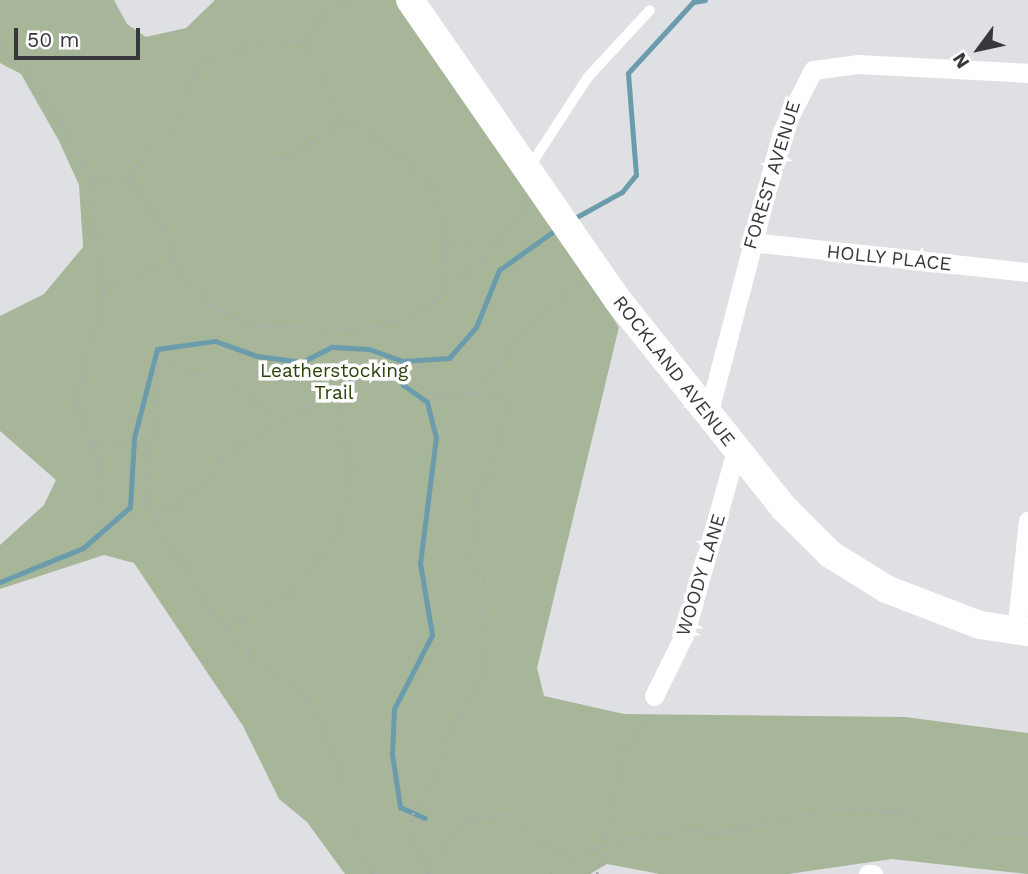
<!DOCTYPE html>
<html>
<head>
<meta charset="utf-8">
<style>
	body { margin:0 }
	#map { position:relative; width:1028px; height:874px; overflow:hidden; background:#dfe0e3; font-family:"Work Sans",sans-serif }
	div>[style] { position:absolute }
	.green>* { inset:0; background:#a7b699 }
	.stream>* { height:5px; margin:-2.5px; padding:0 2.5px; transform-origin:2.5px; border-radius:2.5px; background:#6a9cac }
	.path>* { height:2.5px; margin-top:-1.25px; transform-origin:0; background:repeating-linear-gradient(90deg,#aaabae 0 2px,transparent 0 7px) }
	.lane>* { height:10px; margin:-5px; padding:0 5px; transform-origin:5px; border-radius:5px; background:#fff }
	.street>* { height:19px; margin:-9.5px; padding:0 9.5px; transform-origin:9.5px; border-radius:9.5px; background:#fff }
	.secondary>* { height:28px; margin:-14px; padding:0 14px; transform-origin:14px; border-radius:14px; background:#fff }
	span { translate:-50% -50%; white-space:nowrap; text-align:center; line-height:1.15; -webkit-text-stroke:7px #fff; paint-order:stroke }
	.street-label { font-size:19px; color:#373839 }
	.park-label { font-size:19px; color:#294206 }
	.north { position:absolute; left:944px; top:14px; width:70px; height:70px; -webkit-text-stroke:5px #fff; paint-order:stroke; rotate:237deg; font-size:19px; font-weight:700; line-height:28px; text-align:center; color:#373839 }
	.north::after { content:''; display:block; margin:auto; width:24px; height:32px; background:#373839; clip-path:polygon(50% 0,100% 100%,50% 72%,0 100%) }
	.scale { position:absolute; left:14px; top:28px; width:126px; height:32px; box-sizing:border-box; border:4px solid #373839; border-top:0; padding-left:9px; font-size:21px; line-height:24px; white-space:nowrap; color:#373839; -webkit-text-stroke:5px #fff; paint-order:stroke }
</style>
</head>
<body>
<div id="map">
	<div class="green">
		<div style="clip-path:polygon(0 0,114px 0,127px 24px,146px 37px,186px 28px,215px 0,398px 0,619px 327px,537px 668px,544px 696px,624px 714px,905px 717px,1028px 733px,1028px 874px,892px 859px,788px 874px,660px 874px,607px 864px,590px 874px,345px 874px,307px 822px,279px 799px,243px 726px,134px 563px,104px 555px,0 589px,0 545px,44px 505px,56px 480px,0 431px,0 316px,44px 294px,83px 247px,79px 185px,59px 141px,21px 74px,0 63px)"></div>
	</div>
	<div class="stream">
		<div style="left:573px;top:219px;width:56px;rotate:-28.9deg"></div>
		<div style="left:622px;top:192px;width:22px;rotate:-51deg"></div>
		<div style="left:636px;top:175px;width:102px;rotate:-94.5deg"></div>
		<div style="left:628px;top:73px;width:96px;rotate:-47.5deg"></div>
		<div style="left:693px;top:2px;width:12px;rotate:-9deg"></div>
		<div style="left:402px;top:361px;width:24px;rotate:88deg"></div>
		<div style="left:403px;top:385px;width:29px;rotate:35deg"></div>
		<div style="left:427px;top:402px;width:36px;rotate:76deg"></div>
		<div style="left:436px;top:437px;width:127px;rotate:97.2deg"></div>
		<div style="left:420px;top:563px;width:73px;rotate:80.5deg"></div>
		<div style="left:432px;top:635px;width:83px;rotate:117.2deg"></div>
		<div style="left:394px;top:709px;width:45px;rotate:92.5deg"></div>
		<div style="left:392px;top:754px;width:54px;rotate:81.4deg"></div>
		<div style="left:400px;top:807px;width:27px;rotate:24deg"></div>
		<div style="left:0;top:582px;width:90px;rotate:-22.3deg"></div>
		<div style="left:83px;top:548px;width:62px;rotate:-41.1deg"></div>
		<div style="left:130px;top:507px;width:69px;rotate:-86.7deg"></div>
		<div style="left:134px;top:438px;width:92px;rotate:-75.5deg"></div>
		<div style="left:157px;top:349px;width:59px;rotate:-7.9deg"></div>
		<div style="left:215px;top:341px;width:45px;rotate:19.7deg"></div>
		<div style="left:257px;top:356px;width:45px;rotate:7.6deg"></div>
		<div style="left:302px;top:362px;width:34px;rotate:-27deg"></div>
		<div style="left:332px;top:347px;width:37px;rotate:3deg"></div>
		<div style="left:369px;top:349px;width:35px;rotate:20deg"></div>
		<div style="left:402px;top:361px;width:47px;rotate:-3.7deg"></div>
		<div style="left:449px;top:358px;width:41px;rotate:-48.9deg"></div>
		<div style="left:476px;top:327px;width:61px;rotate:-68deg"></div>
		<div style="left:499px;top:270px;width:72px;rotate:-35.4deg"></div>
	</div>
	<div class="path">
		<div style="left:304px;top:41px;width:89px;rotate:62deg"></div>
		<div style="left:346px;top:120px;width:62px;rotate:31.9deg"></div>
		<div style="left:399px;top:153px;width:42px;rotate:45deg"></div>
		<div style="left:429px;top:183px;width:40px;rotate:68deg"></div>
		<div style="left:444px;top:220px;width:67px;rotate:89.1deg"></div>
		<div style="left:304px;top:41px;width:37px;rotate:-54deg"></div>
		<div style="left:326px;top:11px;width:23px;rotate:-29deg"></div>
		<div style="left:0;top:46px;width:50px;rotate:44.2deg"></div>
		<div style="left:36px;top:81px;width:116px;rotate:60.1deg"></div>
		<div style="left:94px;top:182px;width:82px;rotate:87.9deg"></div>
		<div style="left:97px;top:264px;width:31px;rotate:75deg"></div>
		<div style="left:105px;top:294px;width:110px;rotate:105.3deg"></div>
		<div style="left:76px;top:400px;width:67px;rotate:70.8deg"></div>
		<div style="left:98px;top:463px;width:53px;rotate:87.8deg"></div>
		<div style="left:272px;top:159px;width:22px;rotate:-13deg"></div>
		<div style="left:293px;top:154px;width:63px;rotate:-32.7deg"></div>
		<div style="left:128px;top:178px;width:85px;rotate:-50.3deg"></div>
		<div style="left:182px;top:113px;width:55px;rotate:-71.9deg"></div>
		<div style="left:199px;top:61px;width:66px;rotate:-16.8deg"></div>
		<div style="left:262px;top:42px;width:41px"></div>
		<div style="left:128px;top:179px;width:56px;rotate:53.7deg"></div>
		<div style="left:161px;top:224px;width:27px;rotate:62deg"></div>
		<div style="left:174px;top:248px;width:14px;rotate:94deg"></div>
		<div style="left:94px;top:182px;width:34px;rotate:-7deg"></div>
		<div style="left:447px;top:241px;width:41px;rotate:15.4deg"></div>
		<div style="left:173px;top:262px;width:60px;rotate:49.1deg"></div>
		<div style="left:212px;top:307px;width:51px;rotate:20.6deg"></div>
		<div style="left:260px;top:325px;width:88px;rotate:2.6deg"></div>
		<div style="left:348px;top:329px;width:51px;rotate:-9.1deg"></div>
		<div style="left:398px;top:321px;width:32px;rotate:-26deg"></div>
		<div style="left:427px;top:307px;width:76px;rotate:-41.3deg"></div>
		<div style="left:484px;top:257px;width:66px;rotate:-50.5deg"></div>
		<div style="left:104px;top:285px;width:73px;rotate:-18.4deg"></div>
		<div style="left:88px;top:441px;width:58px;rotate:5.9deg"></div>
		<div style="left:146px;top:447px;width:51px;rotate:88.9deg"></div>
		<div style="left:147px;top:498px;width:61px;rotate:66.8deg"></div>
		<div style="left:171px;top:554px;width:18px;rotate:38deg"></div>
		<div style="left:185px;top:565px;width:53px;rotate:62deg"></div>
		<div style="left:210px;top:612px;width:57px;rotate:46.4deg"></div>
		<div style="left:249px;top:653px;width:83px;rotate:38.1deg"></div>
		<div style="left:314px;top:704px;width:92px;rotate:67.6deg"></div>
		<div style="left:349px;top:789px;width:74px;rotate:79.1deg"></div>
		<div style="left:363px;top:862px;width:17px;rotate:45deg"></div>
		<div style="left:149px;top:473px;width:107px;rotate:-85.2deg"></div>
		<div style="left:158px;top:366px;width:23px;rotate:-15deg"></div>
		<div style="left:180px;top:360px;width:24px;rotate:38deg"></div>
		<div style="left:199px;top:375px;width:21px;rotate:3deg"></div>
		<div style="left:220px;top:376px;width:75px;rotate:35.8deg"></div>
		<div style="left:157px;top:515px;width:32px;rotate:-26deg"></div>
		<div style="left:186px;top:501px;width:62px;rotate:-50.2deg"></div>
		<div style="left:226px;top:453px;width:148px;rotate:-29.5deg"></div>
		<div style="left:355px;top:380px;width:53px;rotate:2.2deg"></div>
		<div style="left:408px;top:382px;width:34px;rotate:23deg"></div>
		<div style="left:439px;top:395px;width:37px;rotate:-3deg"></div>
		<div style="left:476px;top:393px;width:64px;rotate:-53.8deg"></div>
		<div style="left:514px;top:341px;width:89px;rotate:-43.2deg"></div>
		<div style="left:227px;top:628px;width:73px;rotate:-29.7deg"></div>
		<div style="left:290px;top:592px;width:78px;rotate:-50.2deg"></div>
		<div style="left:340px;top:532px;width:65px;rotate:-79.4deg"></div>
		<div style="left:352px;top:468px;width:15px;rotate:-118deg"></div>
		<div style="left:345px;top:455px;width:67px;rotate:-96deg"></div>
		<div style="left:426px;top:868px;width:67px;rotate:-48.7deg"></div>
		<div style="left:470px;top:818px;width:40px;rotate:-5.7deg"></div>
		<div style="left:510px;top:814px;width:76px;rotate:38.1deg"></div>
		<div style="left:427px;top:874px;width:43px;rotate:-114.8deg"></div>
		<div style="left:409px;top:835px;width:26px;rotate:-79deg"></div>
		<div style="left:414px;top:809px;width:55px;rotate:-55.4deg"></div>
		<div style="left:445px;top:764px;width:13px;rotate:-122deg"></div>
		<div style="left:438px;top:753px;width:10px;rotate:-73deg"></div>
		<div style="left:441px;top:743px;width:87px;rotate:-57.2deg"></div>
		<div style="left:488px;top:670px;width:49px;rotate:-100.6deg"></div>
		<div style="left:479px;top:622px;width:18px;rotate:-68deg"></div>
		<div style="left:486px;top:605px;width:27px;rotate:-94deg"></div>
		<div style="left:484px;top:578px;width:24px;rotate:-126deg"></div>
		<div style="left:470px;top:559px;width:49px;rotate:-79.4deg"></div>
		<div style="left:479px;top:511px;width:19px;rotate:-102deg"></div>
		<div style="left:475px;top:492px;width:22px;rotate:-54deg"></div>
		<div style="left:488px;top:474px;width:69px;rotate:-73.9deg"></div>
		<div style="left:507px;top:408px;width:32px;rotate:-134deg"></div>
		<div style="left:550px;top:874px;width:60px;rotate:-29.1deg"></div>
		<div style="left:602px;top:845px;width:81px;rotate:-11.4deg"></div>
		<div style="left:681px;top:829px;width:34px;rotate:8deg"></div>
		<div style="left:715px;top:834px;width:120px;rotate:-12.5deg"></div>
		<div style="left:832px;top:808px;width:68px;rotate:2.5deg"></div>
		<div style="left:900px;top:811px;width:69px;rotate:27.7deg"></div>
		<div style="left:961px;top:843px;width:27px;rotate:-27deg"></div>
		<div style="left:985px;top:831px;width:43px;rotate:2.7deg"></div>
		<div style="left:597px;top:874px;width:126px;rotate:-78.1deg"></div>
		<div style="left:623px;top:751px;width:47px;rotate:-53.6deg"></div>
	</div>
	<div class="lane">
		<div style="left:530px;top:166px;width:106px;rotate:-56.9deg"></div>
		<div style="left:588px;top:77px;width:91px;rotate:-47.2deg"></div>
	</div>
	<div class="street">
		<div style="left:751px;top:242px;width:279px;rotate:6.2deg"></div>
		<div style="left:708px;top:415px;width:293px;rotate:-75.4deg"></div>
		<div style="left:782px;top:131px;width:68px;rotate:-63.1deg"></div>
		<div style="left:813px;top:70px;width:45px;rotate:-7.6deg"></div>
		<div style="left:858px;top:64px;width:170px;rotate:3deg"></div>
		<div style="left:1016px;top:631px;width:111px;rotate:-83.8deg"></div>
		<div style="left:654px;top:696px;width:70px;rotate:-63.8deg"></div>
		<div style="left:685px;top:633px;width:190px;rotate:-74.4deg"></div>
		<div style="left:868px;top:874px;width:5px"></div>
	</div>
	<div class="secondary">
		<div style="left:410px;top:0;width:364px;rotate:55.3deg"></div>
		<div style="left:617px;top:299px;width:268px;rotate:51.4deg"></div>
		<div style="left:784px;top:508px;width:65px;rotate:45deg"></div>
		<div style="left:830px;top:554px;width:66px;rotate:32deg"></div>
		<div style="left:886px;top:589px;width:101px;rotate:21deg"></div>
		<div style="left:980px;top:625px;width:49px;rotate:8.3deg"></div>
	</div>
	<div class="street-label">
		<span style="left:772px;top:175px;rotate:-73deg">FOREST AVENUE</span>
		<span style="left:889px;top:258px;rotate:6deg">HOLLY PLACE</span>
		<span style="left:674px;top:371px;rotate:52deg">ROCKLAND AVENUE</span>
		<span style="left:701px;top:575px;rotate:-73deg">WOODY LANE</span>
	</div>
	<div class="park-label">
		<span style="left:334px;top:382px">Leatherstocking<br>Trail</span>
	</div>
	<div class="north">N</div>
	<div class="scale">50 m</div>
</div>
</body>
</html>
